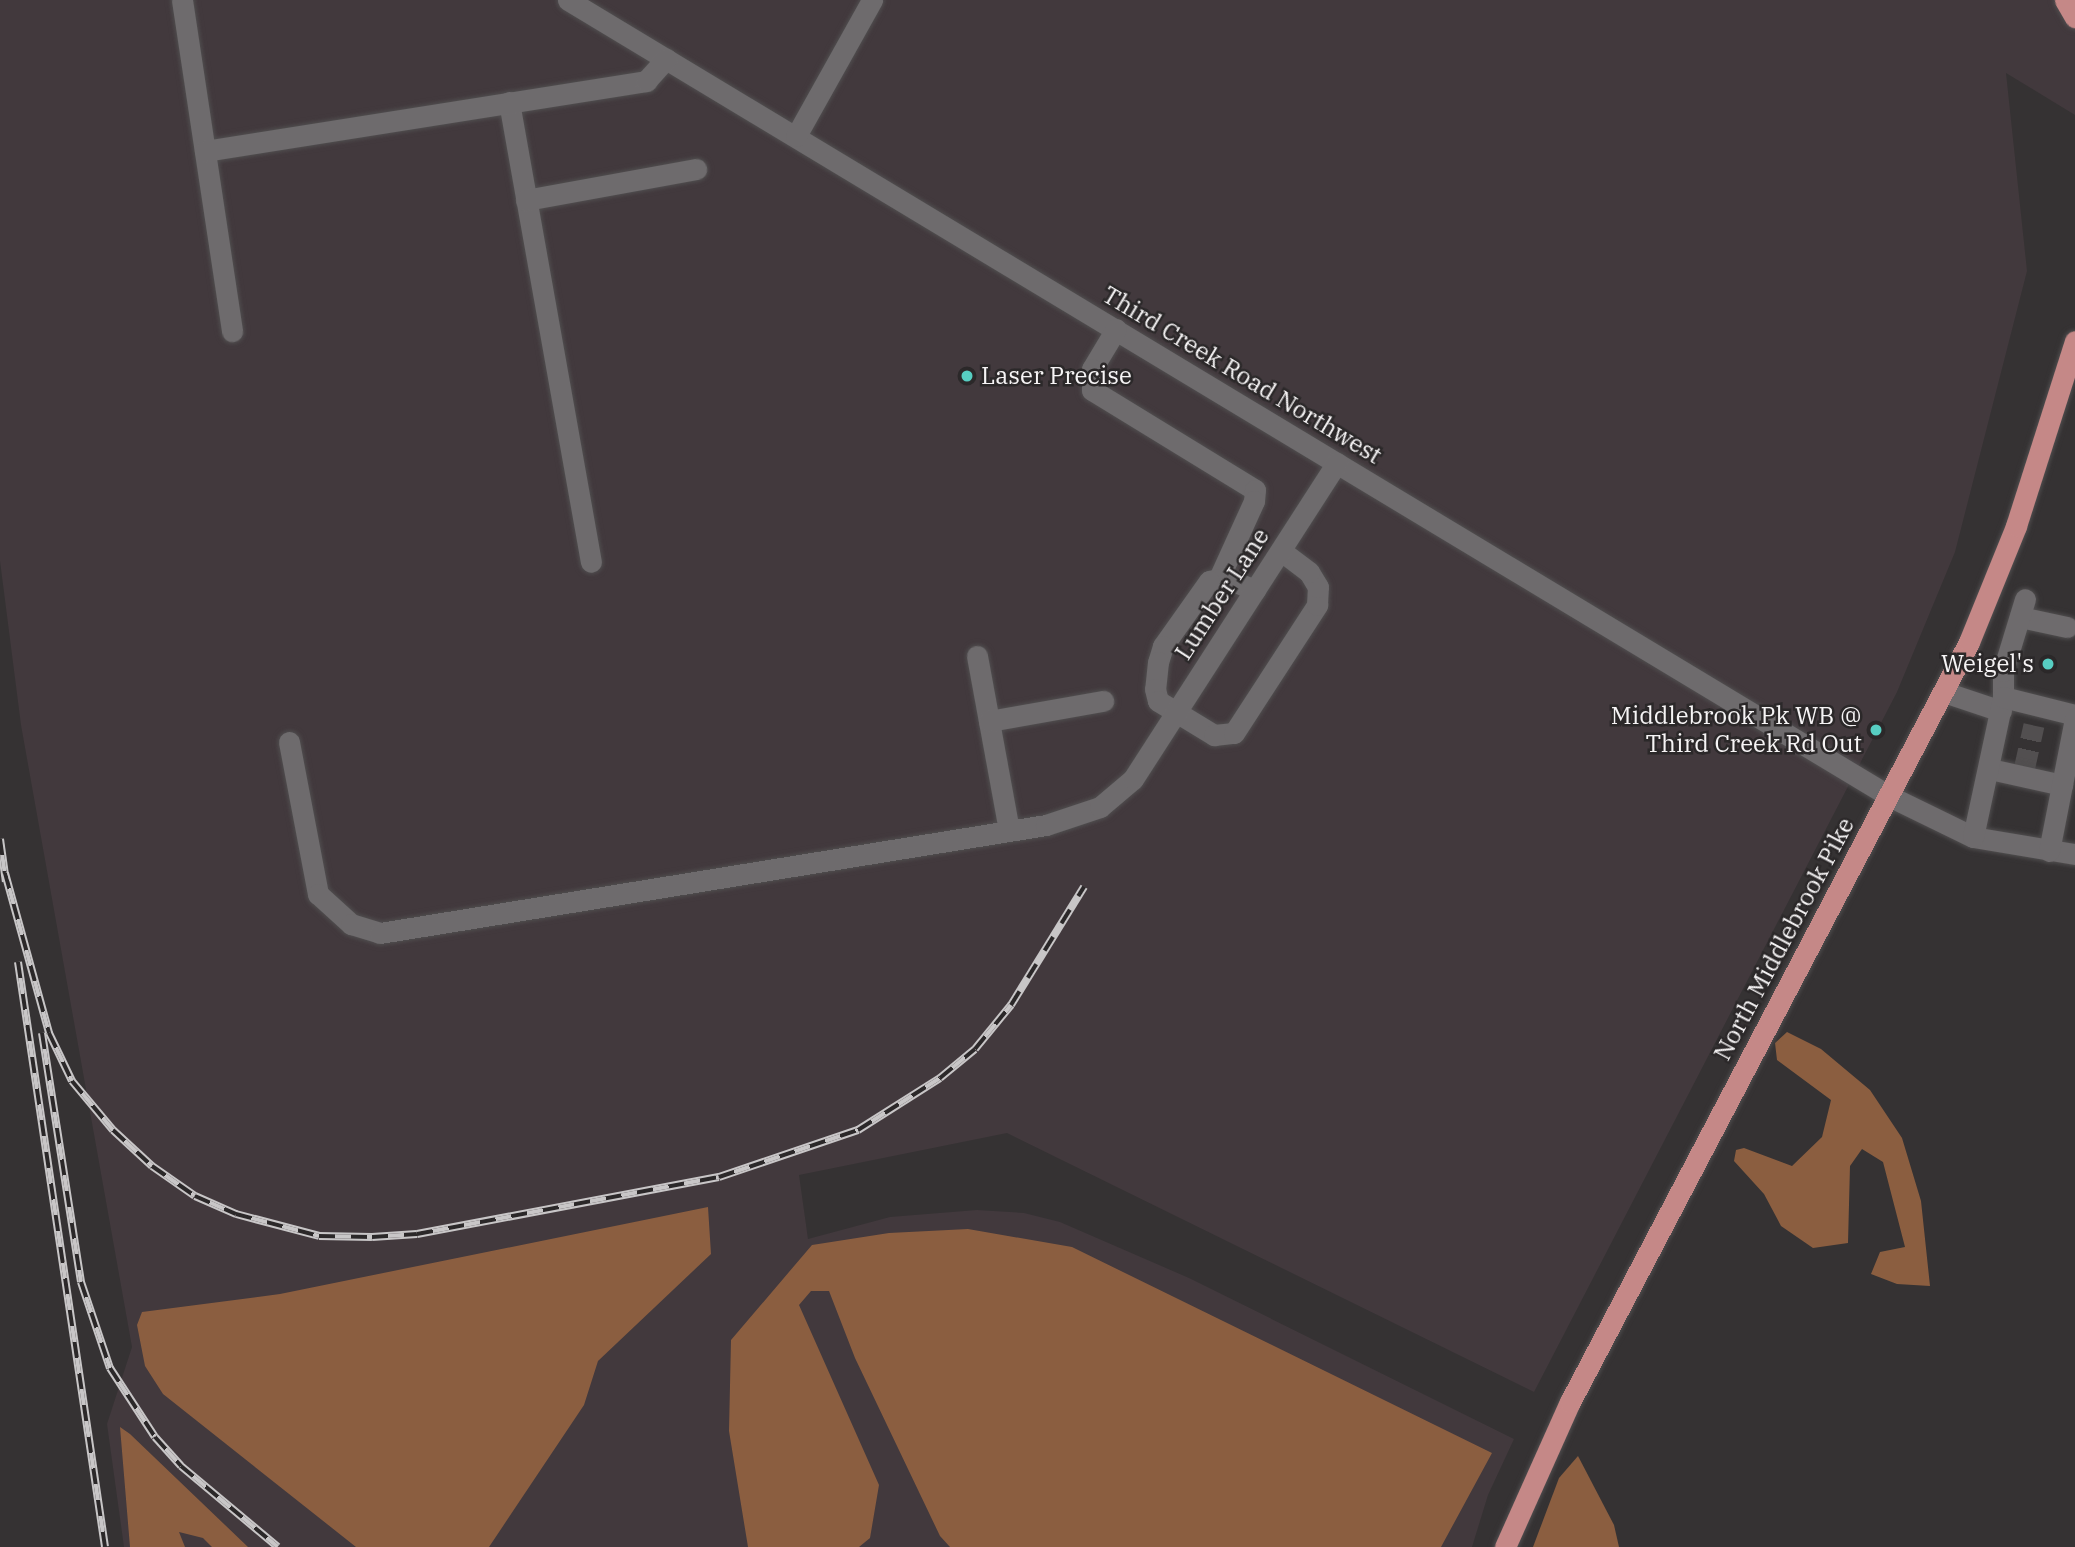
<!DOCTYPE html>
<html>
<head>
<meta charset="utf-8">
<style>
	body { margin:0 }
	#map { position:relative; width:2075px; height:1547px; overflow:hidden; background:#353233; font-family:"IBM Plex Serif",serif }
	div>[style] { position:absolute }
	.built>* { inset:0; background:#42393d }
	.forest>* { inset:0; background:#8b5e40 }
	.minor-tunnel>* { height:21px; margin-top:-10.5px; transform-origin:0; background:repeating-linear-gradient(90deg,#524f50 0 21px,transparent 0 31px) }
	.roads { filter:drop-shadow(0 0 2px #504e4f) drop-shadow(0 0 2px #504e4f) }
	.minor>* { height:21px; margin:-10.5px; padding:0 10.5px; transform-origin:10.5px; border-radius:10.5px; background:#6e6b6d }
	.major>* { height:21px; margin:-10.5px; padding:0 10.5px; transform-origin:10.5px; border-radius:10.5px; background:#c58887 }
	.rail>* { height:8px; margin-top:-4px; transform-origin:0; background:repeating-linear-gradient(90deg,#2b2829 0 16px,#c8c6c7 0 32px); box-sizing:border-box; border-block:2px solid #c8c6c7 }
	.dots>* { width:19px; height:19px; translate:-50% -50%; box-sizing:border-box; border:4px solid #2b2829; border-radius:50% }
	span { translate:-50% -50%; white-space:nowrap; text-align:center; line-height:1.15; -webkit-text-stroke:5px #2b2829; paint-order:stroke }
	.street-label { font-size:24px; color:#f6f4f5 }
	.poi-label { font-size:24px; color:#f6f4f5 }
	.left { translate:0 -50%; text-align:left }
	.right { translate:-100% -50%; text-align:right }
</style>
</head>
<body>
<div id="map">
	<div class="built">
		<div style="clip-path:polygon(0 0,2075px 0,2075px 115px,2006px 73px,2027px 271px,1955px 552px,1897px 692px,1534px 1392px,1007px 1133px,799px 1175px,808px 1239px,890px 1217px,977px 1210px,1024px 1213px,1060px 1222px,1189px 1278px,1514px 1439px,1488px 1495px,1472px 1547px,124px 1547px,107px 1424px,132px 1347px,21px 725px,0 561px)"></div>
	</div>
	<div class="forest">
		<div style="clip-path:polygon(1787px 1032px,1821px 1049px,1870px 1090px,1902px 1138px,1921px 1201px,1930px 1286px,1897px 1284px,1871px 1274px,1880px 1252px,1905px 1247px,1883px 1162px,1862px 1149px,1850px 1166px,1848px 1243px,1813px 1248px,1781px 1226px,1764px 1194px,1734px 1161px,1736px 1150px,1744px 1148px,1792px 1166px,1822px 1137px,1831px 1100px,1777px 1060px,1775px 1043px)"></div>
		<div style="clip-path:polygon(708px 1207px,711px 1254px,598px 1361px,584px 1405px,489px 1547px,356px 1547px,163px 1394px,145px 1366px,137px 1325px,142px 1312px,280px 1294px)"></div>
		<div style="clip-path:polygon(968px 1229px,1072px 1247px,1492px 1453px,1441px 1547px,950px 1547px,940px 1536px,855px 1358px,829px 1291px,811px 1291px,799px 1305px,879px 1485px,870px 1538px,859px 1547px,748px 1547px,729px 1431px,731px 1340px,812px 1245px,889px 1233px)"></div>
		<div style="clip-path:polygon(120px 1427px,130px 1434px,248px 1547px,212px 1547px,203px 1538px,179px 1532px,185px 1547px,130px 1547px)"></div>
		<div style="clip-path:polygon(1578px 1456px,1614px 1525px,1619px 1547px,1533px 1547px,1559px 1478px)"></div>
	</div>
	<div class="minor-tunnel">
		<div style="left:2024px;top:770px;width:46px;rotate:-77.5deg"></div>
	</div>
	<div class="roads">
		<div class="minor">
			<div style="left:182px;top:0;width:335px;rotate:81.4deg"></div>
			<div style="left:568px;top:0;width:1542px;rotate:31.07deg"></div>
			<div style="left:1889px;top:796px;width:93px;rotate:26deg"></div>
			<div style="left:1973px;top:837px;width:103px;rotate:9.5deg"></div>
			<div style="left:509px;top:102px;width:467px;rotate:79.9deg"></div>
			<div style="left:796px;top:136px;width:156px;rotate:-60.8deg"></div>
			<div style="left:205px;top:151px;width:447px;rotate:-9deg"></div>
			<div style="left:646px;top:81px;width:30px;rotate:-48deg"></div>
			<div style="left:526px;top:200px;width:173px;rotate:-10.3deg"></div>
			<div style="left:1116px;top:329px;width:47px;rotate:121deg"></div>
			<div style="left:1092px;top:369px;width:21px;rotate:90deg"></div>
			<div style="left:1092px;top:390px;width:191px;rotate:31.5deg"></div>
			<div style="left:1255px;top:490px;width:11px;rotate:95deg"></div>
			<div style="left:1254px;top:501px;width:85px;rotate:114.4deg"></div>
			<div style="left:1255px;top:590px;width:31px;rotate:-158deg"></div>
			<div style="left:1226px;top:578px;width:17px;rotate:170deg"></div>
			<div style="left:1209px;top:581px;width:80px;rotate:125.3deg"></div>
			<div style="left:1163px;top:646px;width:17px;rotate:107deg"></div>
			<div style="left:1158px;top:662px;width:27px;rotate:96deg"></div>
			<div style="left:1155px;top:689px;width:12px;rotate:76deg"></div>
			<div style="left:1158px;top:701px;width:66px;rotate:31.3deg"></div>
			<div style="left:1214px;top:735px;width:20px;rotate:-6deg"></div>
			<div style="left:1234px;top:733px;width:153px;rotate:-57deg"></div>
			<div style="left:1317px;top:605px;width:18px;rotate:-87deg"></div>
			<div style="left:1318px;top:587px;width:17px;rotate:-121deg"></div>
			<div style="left:1309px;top:572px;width:35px;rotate:-143deg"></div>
			<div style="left:2020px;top:617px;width:48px;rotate:12deg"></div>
			<div style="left:977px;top:656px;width:177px;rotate:79.6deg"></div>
			<div style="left:1944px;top:692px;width:60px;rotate:18.4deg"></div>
			<div style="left:2003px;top:697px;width:26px;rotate:-90deg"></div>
			<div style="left:2003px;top:671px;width:75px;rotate:-73deg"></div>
			<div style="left:989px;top:721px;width:116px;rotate:-10deg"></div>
			<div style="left:289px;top:742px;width:155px;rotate:79.2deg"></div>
			<div style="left:318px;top:894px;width:45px;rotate:42.3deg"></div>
			<div style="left:351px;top:924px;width:30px;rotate:17deg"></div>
			<div style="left:380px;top:933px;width:675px;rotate:-9.21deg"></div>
			<div style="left:1046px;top:825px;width:57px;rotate:-18.4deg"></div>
			<div style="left:1100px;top:807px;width:43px;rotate:-40.3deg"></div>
			<div style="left:1133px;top:779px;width:376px;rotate:-57.2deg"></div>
			<div style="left:1990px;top:769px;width:74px;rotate:12.5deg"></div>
			<div style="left:1973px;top:837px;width:143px;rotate:-77.9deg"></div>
			<div style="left:2003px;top:697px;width:74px;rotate:14deg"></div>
			<div style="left:2049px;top:851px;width:135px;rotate:-78.9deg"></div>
		</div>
		<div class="major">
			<div style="left:2065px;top:0;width:20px;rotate:60deg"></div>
			<div style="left:1505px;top:1547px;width:159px;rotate:-65.9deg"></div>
			<div style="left:1570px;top:1402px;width:858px;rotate:-62.3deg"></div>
			<div style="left:1969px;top:642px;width:125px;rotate:-67.9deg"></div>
			<div style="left:2016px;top:526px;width:194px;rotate:-72.3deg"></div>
		</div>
	</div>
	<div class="rail">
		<div style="left:0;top:839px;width:43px;rotate:82.1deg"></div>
		<div style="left:5px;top:873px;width:166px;rotate:74.6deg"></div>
		<div style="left:49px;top:1033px;width:53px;rotate:64.4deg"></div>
		<div style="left:72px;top:1081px;width:64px;rotate:50.1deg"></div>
		<div style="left:113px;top:1130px;width:53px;rotate:42.7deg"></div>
		<div style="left:152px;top:1166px;width:52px;rotate:34.9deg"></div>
		<div style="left:195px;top:1196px;width:45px;rotate:23.7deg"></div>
		<div style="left:236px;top:1214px;width:86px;rotate:14.8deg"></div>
		<div style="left:319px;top:1236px;width:53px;rotate:1.1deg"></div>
		<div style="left:372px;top:1237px;width:45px;rotate:-3.8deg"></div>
		<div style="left:417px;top:1234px;width:307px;rotate:-10.7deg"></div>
		<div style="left:719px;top:1177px;width:147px;rotate:-18.7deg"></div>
		<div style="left:858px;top:1130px;width:97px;rotate:-32.4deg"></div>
		<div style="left:940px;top:1078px;width:45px;rotate:-39.6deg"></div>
		<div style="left:975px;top:1049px;width:57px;rotate:-50.7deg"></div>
		<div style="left:1011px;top:1005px;width:139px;rotate:-58.3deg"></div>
		<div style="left:18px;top:962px;width:591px;rotate:81.54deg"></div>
		<div style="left:42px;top:1033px;width:252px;rotate:81.1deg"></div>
		<div style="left:81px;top:1282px;width:91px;rotate:71.4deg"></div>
		<div style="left:110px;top:1368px;width:82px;rotate:56.9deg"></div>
		<div style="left:155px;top:1437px;width:39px;rotate:48deg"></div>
		<div style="left:181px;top:1466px;width:126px;rotate:39.9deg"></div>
	</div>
	<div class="dots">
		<div style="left:967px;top:376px;background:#57cec2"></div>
		<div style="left:2048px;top:664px;background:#57cec2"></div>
		<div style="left:1876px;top:730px;background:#57cec2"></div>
	</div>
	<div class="street-label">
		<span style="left:1242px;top:375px;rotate:31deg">Third Creek Road Northwest</span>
		<span style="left:1222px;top:594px;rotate:-57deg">Lumber Lane</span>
		<span style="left:1784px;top:939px;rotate:-62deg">North Middlebrook Pike</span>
	</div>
	<div class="poi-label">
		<span class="left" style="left:981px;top:376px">Laser Precise</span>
		<span class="right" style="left:2034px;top:664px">Weigel's</span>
		<span class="right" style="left:1862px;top:730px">Middlebrook Pk WB @<br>Third Creek Rd Out</span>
	</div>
</div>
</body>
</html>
